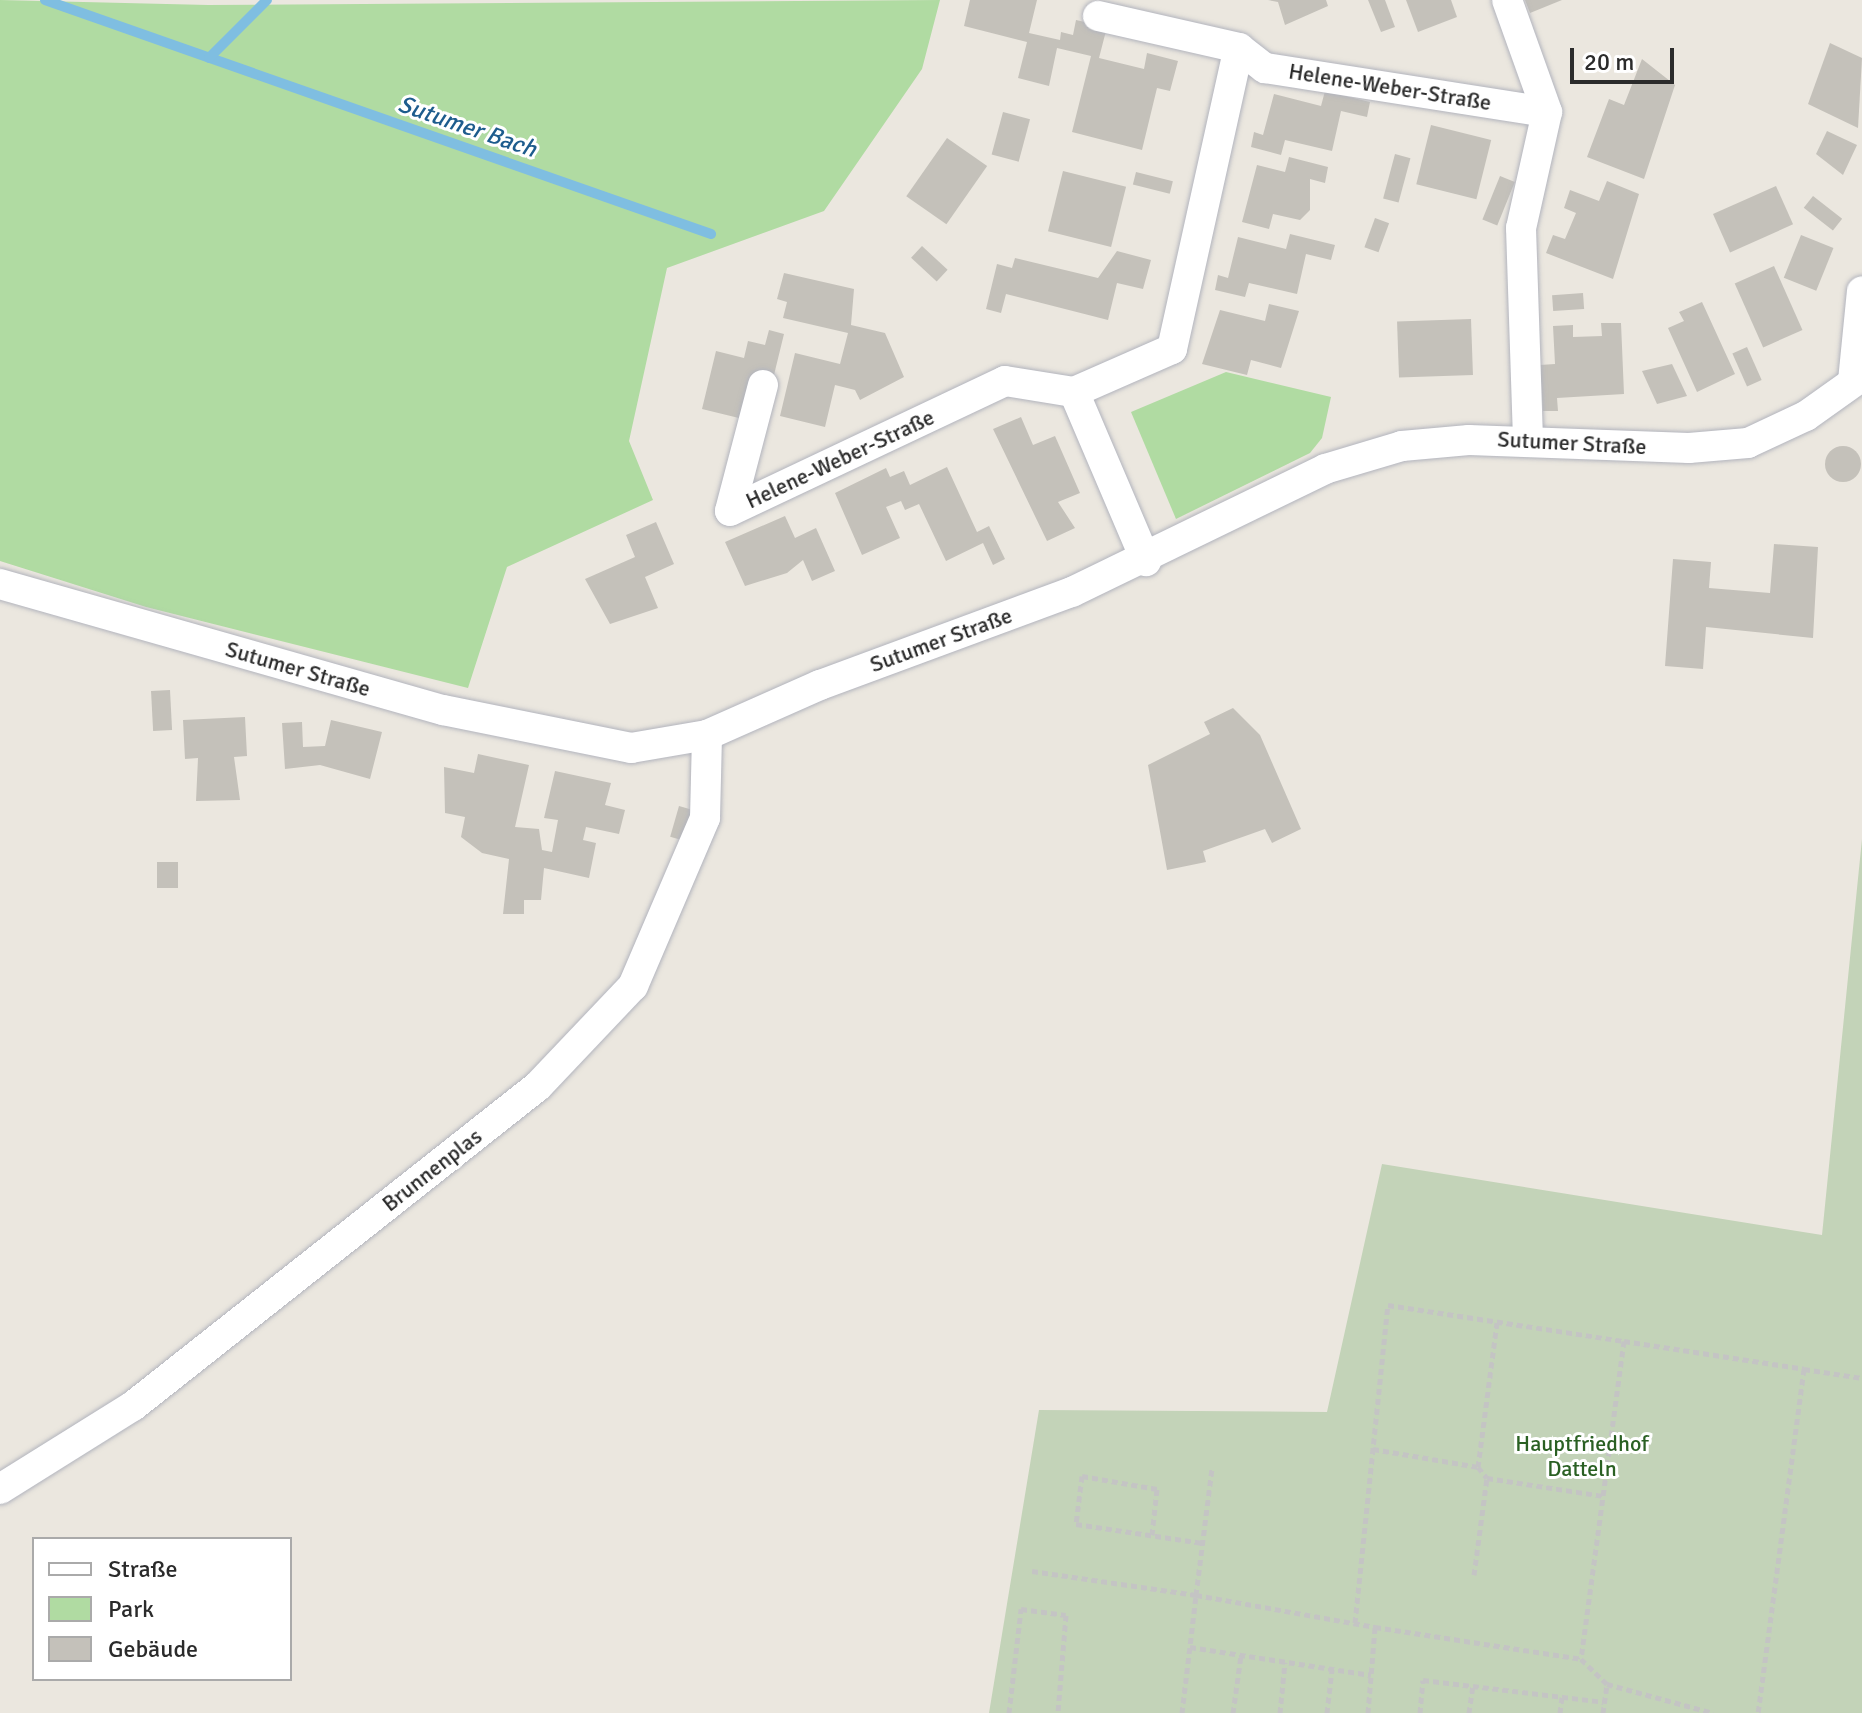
<!DOCTYPE html>
<html>
<head>
<meta charset="utf-8">
<style>
	body { margin:0 }
	#map { position:relative; width:1862px; height:1713px; overflow:hidden; background:#ebe7df; font-family:Signika,sans-serif }
	div>[style] { position:absolute }
	.green>* { inset:0; background:#b0dba2 }
	.cemetery>* { inset:0; background:#c3d3b8 }
	.stream>* { height:10px; margin:-5px; padding:0 5px; transform-origin:5px; border-radius:5px; background:#7fbee1 }
	.building>* { inset:0; background:#c4c1ba; transform-origin:0 0 }
	.round { border-radius:50% }
	.path>* { height:5px; margin-top:-2.5px; transform-origin:0; background:repeating-linear-gradient(90deg,#c4c4c4 0 6px,transparent 0 10px) }
	.roads { filter:drop-shadow(0 0 2px #b2b4bd) drop-shadow(0 0 2px #b2b4bd) }
	.minor>* { height:30px; margin:-15px; padding:0 15px; transform-origin:15px; border-radius:15px; background:#fff }
	span { translate:-50% -50%; white-space:nowrap; text-align:center; line-height:1.15; -webkit-text-stroke:6px #fff; paint-order:stroke }
	.street-label { font-size:22px; color:#2b2b2b }
	.park-label { font-size:22px; color:#2a6023 }
	.water-label { font-size:24px; color:#1d5c8d; font-style:italic }
	.legend { position:absolute; left:32px; top:1537px; width:260px; height:144px; box-sizing:border-box; background:#fff; border:2px solid #aaa; margin:0; padding:10px 14px; list-style:none; font-size:24px; color:#2b2b2b }
	.legend li { display:flex; align-items:center; gap:16px; height:40px }
	.legend b { width:40px; border:2px solid #aaa }
	.scale { position:absolute; left:1570px; top:48px; width:104px; height:36px; box-sizing:border-box; border:4px solid #2b2b2b; border-top:0; padding-left:10px; font-size:24px; line-height:28px; white-space:nowrap; color:#2b2b2b; -webkit-text-stroke:6px #fff; paint-order:stroke }
</style>
</head>
<body>
<div id="map">
	<div class="green">
		<div style="clip-path:polygon(0 0,208px 5px,940px 0,922px 69px,824px 211px,667px 268px,629px 441px,653px 500px,507px 567px,468px 688px,146px 607px,0 561px)"></div>
		<div style="clip-path:polygon(1226px 372px,1331px 397px,1322px 438px,1310px 453px,1176px 519px,1131px 412px)"></div>
	</div>
	<div class="cemetery">
		<div style="clip-path:polygon(1862px 839px,1862px 1713px,989px 1713px,1039px 1410px,1327px 1412px,1382px 1164px,1822px 1235px)"></div>
	</div>
	<div class="stream">
		<div style="left:45px;top:0;width:706px;rotate:19.36deg"></div>
		<div style="left:209px;top:58px;width:82px;rotate:-45deg"></div>
	</div>
	<div class="building">
		<div style="clip-path:polygon(970px 0,1037px 0,1029px 33px,1060px 40px,1061px 32px,1073px 35px,1076px 20px,1107px 27px,1099px 58px,1144px 69px,1147px 53px,1178px 61px,1170px 91px,1157px 88px,1142px 150px,1072px 132px,1091px 56px,1057px 48px,1049px 86px,1018px 78px,1027px 42px,964px 26px)"></div>
		<div style="clip-path:polygon(1268px 0,1326px 0,1328px 6px,1285px 25px,1278px 2px)"></div>
		<div style="clip-path:polygon(1368px 0,1385px 0,1395px 27px,1381px 32px)"></div>
		<div style="clip-path:polygon(1406px 0,1451px 0,1457px 17px,1418px 32px)"></div>
		<div style="clip-path:polygon(1525px 0,1562px 0,1530px 13px)"></div>
		<div style="clip-path:polygon(1830px 43px,1862px 58px,1858px 128px,1808px 104px)"></div>
		<div style="clip-path:polygon(1642px 59px,1675px 85px,1644px 179px,1587px 157px,1609px 99px,1624px 105px)"></div>
		<div style="clip-path:polygon(1325px 91px,1370px 102px,1367px 117px,1341px 111px,1332px 151px,1285px 140px,1281px 155px,1251px 147px,1254px 132px,1263px 135px,1274px 94px,1321px 106px)"></div>
		<div style="left:1003px;top:112px;width:28px;height:44px;rotate:15deg"></div>
		<div style="left:1431px;top:125px;width:62px;height:61px;rotate:14deg"></div>
		<div style="clip-path:polygon(1827px 131px,1857px 145px,1843px 175px,1816px 154px)"></div>
		<div style="left:947px;top:138px;width:49px;height:71px;rotate:35deg"></div>
		<div style="left:1395px;top:154px;width:16px;height:46px;rotate:15deg"></div>
		<div style="clip-path:polygon(1289px 157px,1328px 167px,1325px 183px,1310px 179px,1310px 210px,1300px 220px,1273px 214px,1269px 229px,1242px 222px,1257px 165px,1285px 172px)"></div>
		<div style="left:1063px;top:171px;width:65px;height:62px;rotate:14deg"></div>
		<div style="left:1136px;top:172px;width:38px;height:13px;rotate:14deg"></div>
		<div style="left:1500px;top:176px;width:16px;height:47px;rotate:22deg"></div>
		<div style="clip-path:polygon(1607px 181px,1639px 194px,1613px 279px,1546px 253px,1553px 235px,1565px 239px,1576px 213px,1564px 208px,1570px 190px,1599px 201px)"></div>
		<div style="left:1776px;top:186px;width:42px;height:69px;rotate:66deg"></div>
		<div style="left:1813px;top:196px;width:37px;height:15px;rotate:38deg"></div>
		<div style="left:1375px;top:218px;width:15px;height:31px;rotate:20deg"></div>
		<div style="clip-path:polygon(1290px 234px,1335px 245px,1331px 260px,1306px 254px,1297px 294px,1249px 283px,1245px 297px,1215px 290px,1218px 275px,1228px 278px,1238px 237px,1286px 249px)"></div>
		<div style="left:1801px;top:235px;width:35px;height:46px;rotate:22deg"></div>
		<div style="left:922px;top:246px;width:35px;height:16px;rotate:43deg"></div>
		<div style="clip-path:polygon(1117px 251px,1151px 260px,1143px 289px,1117px 283px,1108px 320px,1006px 294px,1001px 313px,986px 309px,997px 264px,1012px 268px,1015px 258px,1098px 278px)"></div>
		<div style="left:1774px;top:266px;width:70px;height:43px;rotate:66deg"></div>
		<div style="clip-path:polygon(784px 273px,854px 289px,851px 325px,885px 333px,904px 377px,860px 400px,855px 390px,835px 385px,825px 427px,780px 416px,795px 353px,840px 364px,848px 333px,783px 318px,787px 302px,777px 299px)"></div>
		<div style="left:1583px;top:293px;width:16px;height:31px;rotate:86deg"></div>
		<div style="clip-path:polygon(1702px 302px,1735px 374px,1697px 392px,1668px 328px,1684px 321px,1679px 312px)"></div>
		<div style="clip-path:polygon(1269px 304px,1299px 311px,1281px 368px,1251px 360px,1247px 375px,1202px 364px,1220px 310px,1265px 321px)"></div>
		<div style="left:1471px;top:319px;width:56px;height:74px;rotate:88deg"></div>
		<div style="clip-path:polygon(1601px 323px,1621px 323px,1624px 394px,1557px 398px,1558px 411px,1543px 411px,1540px 365px,1555px 364px,1553px 326px,1573px 325px,1573px 337px,1602px 336px)"></div>
		<div style="clip-path:polygon(769px 330px,784px 334px,773px 379px,747px 420px,702px 409px,716px 351px,744px 358px,748px 341px,765px 345px)"></div>
		<div style="left:1747px;top:347px;width:36px;height:16px;rotate:66deg"></div>
		<div style="clip-path:polygon(1672px 364px,1687px 396px,1657px 404px,1642px 371px)"></div>
		<div style="clip-path:polygon(1021px 417px,1033px 445px,1055px 436px,1080px 493px,1058px 502px,1075px 528px,1047px 541px,993px 429px)"></div>
		<div class="round" style="left:1825px;top:446px;width:36px;height:36px"></div>
		<div style="clip-path:polygon(947px 467px,977px 532px,989px 526px,1005px 559px,993px 565px,983px 543px,946px 561px,919px 504px,905px 510px,901px 501px,886px 507px,900px 538px,862px 555px,835px 493px,886px 468px,890px 477px,904px 471px,910px 485px)"></div>
		<div style="clip-path:polygon(785px 516px,795px 538px,816px 528px,835px 571px,812px 581px,803px 560px,787px 573px,745px 586px,725px 542px)"></div>
		<div style="clip-path:polygon(656px 522px,674px 564px,645px 577px,658px 608px,610px 624px,585px 579px,635px 557px,626px 535px)"></div>
		<div style="clip-path:polygon(1774px 544px,1818px 547px,1813px 638px,1706px 627px,1703px 669px,1665px 666px,1673px 559px,1711px 562px,1709px 588px,1770px 593px)"></div>
		<div style="left:170px;top:690px;width:40px;height:19px;rotate:87deg"></div>
		<div style="clip-path:polygon(1233px 708px,1260px 735px,1301px 829px,1272px 843px,1265px 829px,1203px 851px,1206px 862px,1167px 870px,1148px 765px,1210px 734px,1204px 722px)"></div>
		<div style="clip-path:polygon(245px 717px,247px 756px,234px 757px,240px 800px,196px 801px,198px 758px,185px 759px,183px 720px)"></div>
		<div style="clip-path:polygon(331px 720px,382px 732px,370px 779px,320px 765px,285px 769px,282px 723px,302px 722px,303px 747px,325px 746px)"></div>
		<div style="clip-path:polygon(478px 754px,529px 765px,515px 827px,539px 829px,542px 850px,552px 852px,558px 820px,544px 818px,555px 771px,611px 783px,605px 805px,625px 810px,619px 834px,586px 827px,583px 840px,596px 843px,589px 878px,544px 868px,541px 900px,524px 900px,524px 914px,503px 914px,509px 859px,482px 853px,461px 837px,465px 817px,445px 813px,444px 767px,474px 773px)"></div>
		<div style="left:679px;top:806px;width:19px;height:32px;rotate:16deg"></div>
		<div style="left:157px;top:862px;width:21px;height:26px"></div>
	</div>
	<div class="path">
		<div style="left:1624px;top:1341px;width:182px;rotate:8.8deg"></div>
		<div style="left:1804px;top:1369px;width:347px;rotate:97.6deg"></div>
		<div style="left:1804px;top:1369px;width:59px;rotate:8.8deg"></div>
		<div style="left:1373px;top:1449px;width:107px;rotate:9.7deg"></div>
		<div style="left:1478px;top:1467px;width:14px;rotate:51deg"></div>
		<div style="left:1487px;top:1478px;width:117px;rotate:8.8deg"></div>
		<div style="left:1478px;top:1467px;width:146px;rotate:-82.5deg"></div>
		<div style="left:1152px;top:1535px;width:46px;rotate:-83.8deg"></div>
		<div style="left:1157px;top:1489px;width:76px;rotate:-170.2deg"></div>
		<div style="left:1082px;top:1476px;width:48px;rotate:97.1deg"></div>
		<div style="left:1076px;top:1524px;width:128px;rotate:8.5deg"></div>
		<div style="left:1032px;top:1571px;width:166px;rotate:8.3deg"></div>
		<div style="left:1196px;top:1595px;width:127px;rotate:-82.8deg"></div>
		<div style="left:1474px;top:1575px;width:98px;rotate:-82.4deg"></div>
		<div style="left:1355px;top:1623px;width:320px;rotate:-84.1deg"></div>
		<div style="left:1388px;top:1305px;width:239px;rotate:8.7deg"></div>
		<div style="left:1624px;top:1341px;width:321px;rotate:97.7deg"></div>
		<div style="left:1190px;top:1647px;width:183px;rotate:8.8deg"></div>
		<div style="left:1009px;top:1713px;width:105px;rotate:-83.4deg"></div>
		<div style="left:1021px;top:1609px;width:45px;rotate:7.6deg"></div>
		<div style="left:1066px;top:1615px;width:98px;rotate:94.7deg"></div>
		<div style="left:1182px;top:1713px;width:119px;rotate:-83.2deg"></div>
		<div style="left:1196px;top:1595px;width:182px;rotate:10.1deg"></div>
		<div style="left:1233px;top:1713px;width:59px;rotate:-82.1deg"></div>
		<div style="left:1280px;top:1713px;width:51px;rotate:-84.4deg"></div>
		<div style="left:1327px;top:1713px;width:44px;rotate:-83.5deg"></div>
		<div style="left:1368px;top:1713px;width:86px;rotate:-85.3deg"></div>
		<div style="left:1375px;top:1627px;width:208px;rotate:8.8deg"></div>
		<div style="left:1581px;top:1659px;width:36px;rotate:44deg"></div>
		<div style="left:1607px;top:1684px;width:110px;rotate:15.3deg"></div>
		<div style="left:1420px;top:1713px;width:33px;rotate:-85deg"></div>
		<div style="left:1423px;top:1680px;width:182px;rotate:6.9deg"></div>
		<div style="left:1469px;top:1713px;width:27px;rotate:-82deg"></div>
		<div style="left:1560px;top:1713px;width:16px;rotate:-83deg"></div>
		<div style="left:1603px;top:1713px;width:29px;rotate:-82deg"></div>
	</div>
	<div class="roads">
		<div class="minor">
			<div style="left:1507px;top:0;width:119px;rotate:70.3deg"></div>
			<div style="left:1098px;top:16px;width:145px;rotate:12.8deg"></div>
			<div style="left:1853px;top:381px;width:90px;rotate:-84.3deg"></div>
			<div style="left:763px;top:385px;width:130px;rotate:104.7deg"></div>
			<div style="left:730px;top:511px;width:304px;rotate:-25.3deg"></div>
			<div style="left:1005px;top:381px;width:70px;rotate:9.1deg"></div>
			<div style="left:1074px;top:392px;width:107px;rotate:-23.7deg"></div>
			<div style="left:1172px;top:349px;width:308px;rotate:-77.5deg"></div>
			<div style="left:1239px;top:48px;width:33px;rotate:38deg"></div>
			<div style="left:1265px;top:68px;width:285px;rotate:8.9deg"></div>
			<div style="left:1547px;top:112px;width:119px;rotate:102.6deg"></div>
			<div style="left:1521px;top:228px;width:210px;rotate:88.1deg"></div>
			<div style="left:1074px;top:392px;width:184px;rotate:66.9deg"></div>
			<div style="left:0;top:584px;width:461px;rotate:15.9deg"></div>
			<div style="left:443px;top:710px;width:192px;rotate:11.4deg"></div>
			<div style="left:631px;top:748px;width:77px;rotate:-9.7deg"></div>
			<div style="left:707px;top:735px;width:124px;rotate:-23.9deg"></div>
			<div style="left:820px;top:685px;width:269px;rotate:-20.3deg"></div>
			<div style="left:1072px;top:592px;width:281px;rotate:-25.9deg"></div>
			<div style="left:1325px;top:469px;width:80px;rotate:-16.6deg"></div>
			<div style="left:1402px;top:446px;width:67px;rotate:-5.1deg"></div>
			<div style="left:1469px;top:440px;width:220px;rotate:2.1deg"></div>
			<div style="left:1689px;top:448px;width:59px;rotate:-4.8deg"></div>
			<div style="left:1748px;top:443px;width:64px;rotate:-25deg"></div>
			<div style="left:1806px;top:416px;width:69px;rotate:-35.5deg"></div>
			<div style="left:0;top:1489px;width:157px;rotate:-32deg"></div>
			<div style="left:133px;top:1406px;width:516px;rotate:-38.31deg"></div>
			<div style="left:538px;top:1086px;width:138px;rotate:-46.5deg"></div>
			<div style="left:633px;top:986px;width:183px;rotate:-66.8deg"></div>
			<div style="left:705px;top:818px;width:83px;rotate:-88.6deg"></div>
		</div>
	</div>
	<div class="street-label">
		<span style="left:1390px;top:87px;rotate:9deg">Helene-Weber-Straße</span>
		<span style="left:1572px;top:443px;rotate:3deg">Sutumer Straße</span>
		<span style="left:840px;top:459px;rotate:-25deg">Helene-Weber-Straße</span>
		<span style="left:941px;top:640px;rotate:-20deg">Sutumer Straße</span>
		<span style="left:298px;top:669px;rotate:16deg">Sutumer Straße</span>
		<span style="left:432px;top:1170px;rotate:-38deg">Brunnenplas</span>
	</div>
	<div class="park-label">
		<span style="left:1582px;top:1456px">Hauptfriedhof<br>Datteln</span>
	</div>
	<div class="water-label">
		<span style="left:467px;top:127px;rotate:19deg">Sutumer Bach</span>
	</div>
	<ul class="legend">
	<li><b style="height:10px;background:#fff"></b>Straße</li>
	<li><b style="height:22px;background:#b0dba2"></b>Park</li>
	<li><b style="height:22px;background:#c4c1ba"></b>Gebäude</li>
	</ul>
	<div class="scale">20 m</div>
</div>
</body>
</html>
